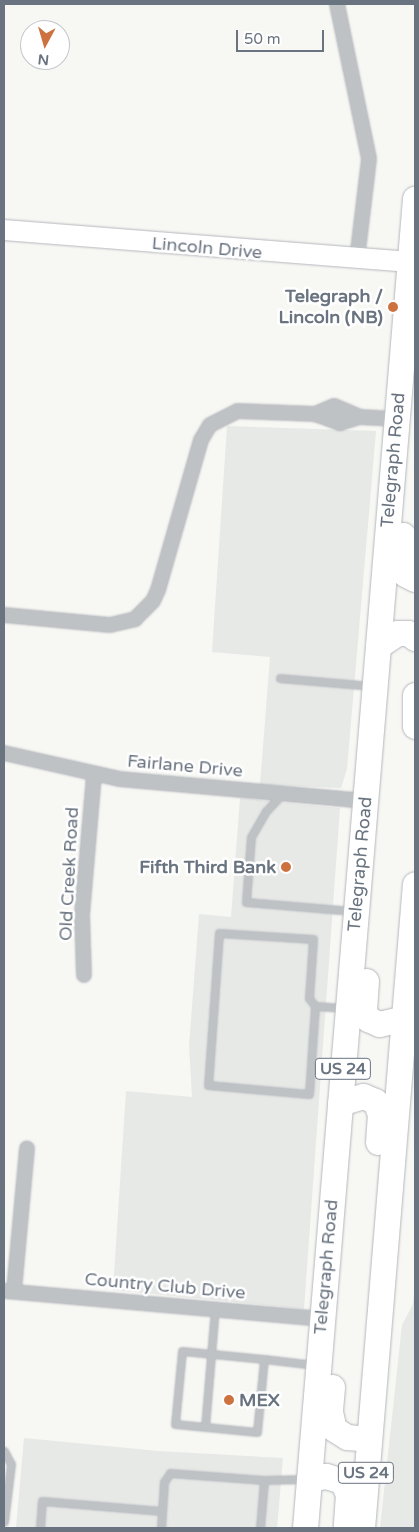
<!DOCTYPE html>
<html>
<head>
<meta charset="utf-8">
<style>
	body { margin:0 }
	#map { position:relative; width:419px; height:1532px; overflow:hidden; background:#f7f7f4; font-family:"Varela Round",sans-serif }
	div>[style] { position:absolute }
	.built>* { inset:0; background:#e7e9e7 }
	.roads { filter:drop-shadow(0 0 1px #b4b7bc) drop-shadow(0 0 1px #b4b7bc) }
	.lane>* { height:7px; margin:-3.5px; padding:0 3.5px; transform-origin:3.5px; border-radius:3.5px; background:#bfc2c5 }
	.street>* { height:14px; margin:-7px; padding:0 7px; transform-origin:7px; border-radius:7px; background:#bfc2c5 }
	.secondary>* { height:20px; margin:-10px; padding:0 10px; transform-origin:10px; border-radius:10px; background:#fff }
	.highway>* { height:25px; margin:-12.5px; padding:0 12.5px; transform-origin:12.5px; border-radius:12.5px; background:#fff }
	.dots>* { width:14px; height:14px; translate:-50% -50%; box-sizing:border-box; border:2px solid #fff; border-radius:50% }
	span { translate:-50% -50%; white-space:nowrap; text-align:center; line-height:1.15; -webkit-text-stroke:5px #fff; paint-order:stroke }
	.shield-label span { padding:1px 4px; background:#fff; border:1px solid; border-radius:4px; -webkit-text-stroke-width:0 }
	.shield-label { font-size:16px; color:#6a7481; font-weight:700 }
	.street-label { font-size:18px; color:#6a7481 }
	.poi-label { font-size:18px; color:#6a7481; font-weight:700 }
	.right { translate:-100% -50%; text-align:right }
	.left { translate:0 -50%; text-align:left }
	.frame { position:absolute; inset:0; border:5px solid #6a7481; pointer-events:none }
	.north { position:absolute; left:20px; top:20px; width:50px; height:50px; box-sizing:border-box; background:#fff; border:1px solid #c3c7cd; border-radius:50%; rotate:186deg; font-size:14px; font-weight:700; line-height:20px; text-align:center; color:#6a7481 }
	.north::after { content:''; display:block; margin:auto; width:18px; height:22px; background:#cd713f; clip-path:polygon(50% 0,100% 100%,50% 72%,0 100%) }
	.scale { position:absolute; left:236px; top:30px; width:88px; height:22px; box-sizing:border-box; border:2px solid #6a7481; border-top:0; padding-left:6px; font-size:15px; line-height:18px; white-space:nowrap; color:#6a7481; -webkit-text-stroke:4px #fff; paint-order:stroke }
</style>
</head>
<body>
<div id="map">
	<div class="built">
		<div style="clip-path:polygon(227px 426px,376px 431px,347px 769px,341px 788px,260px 785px,270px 657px,212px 652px)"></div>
		<div style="clip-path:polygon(240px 798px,340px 808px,304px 1309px,113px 1290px,126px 1091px,192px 1097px,189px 1046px,199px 914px,231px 917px)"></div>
		<div style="clip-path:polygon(415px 1278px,415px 1528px,380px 1528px,402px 1325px,413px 1304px)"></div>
		<div style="clip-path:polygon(24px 1438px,158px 1451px,283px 1458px,277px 1528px,16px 1528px)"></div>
	</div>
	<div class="roads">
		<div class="lane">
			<div style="left:280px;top:678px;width:92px;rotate:5deg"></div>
			<div style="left:282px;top:794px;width:23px;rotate:133deg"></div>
			<div style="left:266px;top:811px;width:30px;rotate:120deg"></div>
			<div style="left:251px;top:837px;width:65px;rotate:94.4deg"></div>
			<div style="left:246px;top:902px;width:107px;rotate:4.8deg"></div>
			<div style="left:315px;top:1006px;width:10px;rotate:-127deg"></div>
			<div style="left:309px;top:998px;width:59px;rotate:-86.1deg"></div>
			<div style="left:313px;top:939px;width:94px;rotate:-176.3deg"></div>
			<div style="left:219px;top:933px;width:152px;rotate:94.1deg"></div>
			<div style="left:208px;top:1085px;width:101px;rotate:5.1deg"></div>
			<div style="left:309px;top:1094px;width:88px;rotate:-86.1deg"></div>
			<div style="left:315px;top:1006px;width:30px;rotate:4deg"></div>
			<div style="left:264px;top:1359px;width:73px;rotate:95.5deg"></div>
			<div style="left:257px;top:1432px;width:82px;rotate:-174.4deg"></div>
			<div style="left:175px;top:1424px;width:73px;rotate:-84.5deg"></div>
			<div style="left:182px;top:1351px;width:82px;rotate:5.6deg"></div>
			<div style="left:264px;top:1359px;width:51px;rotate:6.7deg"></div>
			<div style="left:205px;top:1427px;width:118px;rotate:-85.2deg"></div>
			<div style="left:4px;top:1451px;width:15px;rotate:62deg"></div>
			<div style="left:11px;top:1464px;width:58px;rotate:96.9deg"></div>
			<div style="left:40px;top:1528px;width:27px;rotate:-86deg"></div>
			<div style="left:42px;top:1501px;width:120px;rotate:4.8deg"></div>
			<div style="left:161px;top:1528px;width:46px;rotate:-86.3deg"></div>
			<div style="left:164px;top:1482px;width:11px;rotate:-56deg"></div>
			<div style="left:170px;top:1473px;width:94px;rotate:4.3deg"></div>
			<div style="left:264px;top:1480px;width:40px;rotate:-1.4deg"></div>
			<div style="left:260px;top:1528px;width:48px;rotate:-85.2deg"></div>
		</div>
		<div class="street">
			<div style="left:337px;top:4px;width:158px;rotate:78.3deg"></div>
			<div style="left:369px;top:159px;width:101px;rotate:96.8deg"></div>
			<div style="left:360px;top:417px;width:28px;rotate:-157deg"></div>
			<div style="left:334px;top:406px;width:21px;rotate:157deg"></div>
			<div style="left:315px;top:414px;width:27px;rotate:20deg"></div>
			<div style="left:340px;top:423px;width:21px;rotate:-17deg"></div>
			<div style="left:360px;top:417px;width:37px;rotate:3deg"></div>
			<div style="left:4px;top:615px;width:106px;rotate:5.4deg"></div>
			<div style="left:110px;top:625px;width:26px;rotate:-13deg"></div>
			<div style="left:135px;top:619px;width:25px;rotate:-45deg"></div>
			<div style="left:153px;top:601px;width:12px;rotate:-66deg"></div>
			<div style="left:158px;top:590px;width:156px;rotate:-74deg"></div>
			<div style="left:201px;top:440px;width:17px;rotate:-59deg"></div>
			<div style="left:210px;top:425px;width:31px;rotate:-27deg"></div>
			<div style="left:238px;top:411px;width:77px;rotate:2.2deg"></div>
			<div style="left:4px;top:753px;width:118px;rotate:12.7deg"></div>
			<div style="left:119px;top:779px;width:248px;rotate:5.1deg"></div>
			<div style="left:84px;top:975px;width:60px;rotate:-91.9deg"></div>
			<div style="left:82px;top:915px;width:141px;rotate:-85.1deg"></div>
			<div style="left:4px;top:1291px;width:319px;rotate:5deg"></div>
			<div style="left:14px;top:1291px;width:143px;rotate:-84.8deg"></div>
		</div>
		<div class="secondary">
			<div style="left:4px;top:230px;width:407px;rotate:4.5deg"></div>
		</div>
		<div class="highway">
			<div style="left:403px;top:535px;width:33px;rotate:93deg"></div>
			<div style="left:401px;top:568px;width:7px;rotate:56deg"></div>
			<div style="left:405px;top:574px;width:11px;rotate:27deg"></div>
			<div style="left:378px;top:646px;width:23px;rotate:-34deg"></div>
			<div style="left:397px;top:633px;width:11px"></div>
			<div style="left:408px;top:633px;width:9px;rotate:36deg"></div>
			<div style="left:415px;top:695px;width:31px;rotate:90deg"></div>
			<div style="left:366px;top:981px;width:30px;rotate:94deg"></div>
			<div style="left:364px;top:1011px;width:9px;rotate:63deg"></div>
			<div style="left:368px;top:1019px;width:12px;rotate:24deg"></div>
			<div style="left:379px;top:1024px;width:26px;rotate:-13deg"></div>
			<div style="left:340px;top:1103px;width:24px;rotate:-17deg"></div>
			<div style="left:363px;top:1096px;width:13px;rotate:23deg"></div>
			<div style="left:375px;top:1101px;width:14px;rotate:69deg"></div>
			<div style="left:380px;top:1114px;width:28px;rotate:94deg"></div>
			<div style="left:332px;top:1387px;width:25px;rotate:95deg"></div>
			<div style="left:330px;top:1412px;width:17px;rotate:77deg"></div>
			<div style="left:334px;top:1429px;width:15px;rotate:32deg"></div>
			<div style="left:347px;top:1437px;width:22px;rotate:5deg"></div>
			<div style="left:309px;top:1479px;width:17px;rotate:-10deg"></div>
			<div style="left:326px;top:1476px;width:17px;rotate:17deg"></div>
			<div style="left:342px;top:1481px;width:14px;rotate:65deg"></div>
			<div style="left:348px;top:1494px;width:32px;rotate:94deg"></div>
			<div style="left:305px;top:1528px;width:1334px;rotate:-85.27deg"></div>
			<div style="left:362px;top:1528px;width:646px;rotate:-85.3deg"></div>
		</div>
	</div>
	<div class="dots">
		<div style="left:393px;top:307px;background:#cd713f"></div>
		<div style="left:286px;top:867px;background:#cd713f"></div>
		<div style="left:229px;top:1400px;background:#cd713f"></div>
	</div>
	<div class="shield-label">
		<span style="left:343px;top:1069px">US 24</span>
		<span style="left:366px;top:1473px">US 24</span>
	</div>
	<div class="street-label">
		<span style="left:207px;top:248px;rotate:5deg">Lincoln Drive</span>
		<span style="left:393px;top:460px;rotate:-85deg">Telegraph Road</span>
		<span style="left:185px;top:766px;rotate:5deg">Fairlane Drive</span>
		<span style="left:360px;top:864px;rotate:-85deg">Telegraph Road</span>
		<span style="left:69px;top:874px;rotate:-87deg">Old Creek Road</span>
		<span style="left:326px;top:1267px;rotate:-85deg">Telegraph Road</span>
		<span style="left:165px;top:1286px;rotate:5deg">Country Club Drive</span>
	</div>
	<div class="poi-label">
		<span class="right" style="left:383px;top:307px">Telegraph /<br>Lincoln (NB)</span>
		<span class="right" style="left:276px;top:867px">Fifth Third Bank</span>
		<span class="left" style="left:239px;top:1400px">MEX</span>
	</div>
	<div class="frame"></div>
	<div class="north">N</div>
	<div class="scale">50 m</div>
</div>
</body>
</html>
